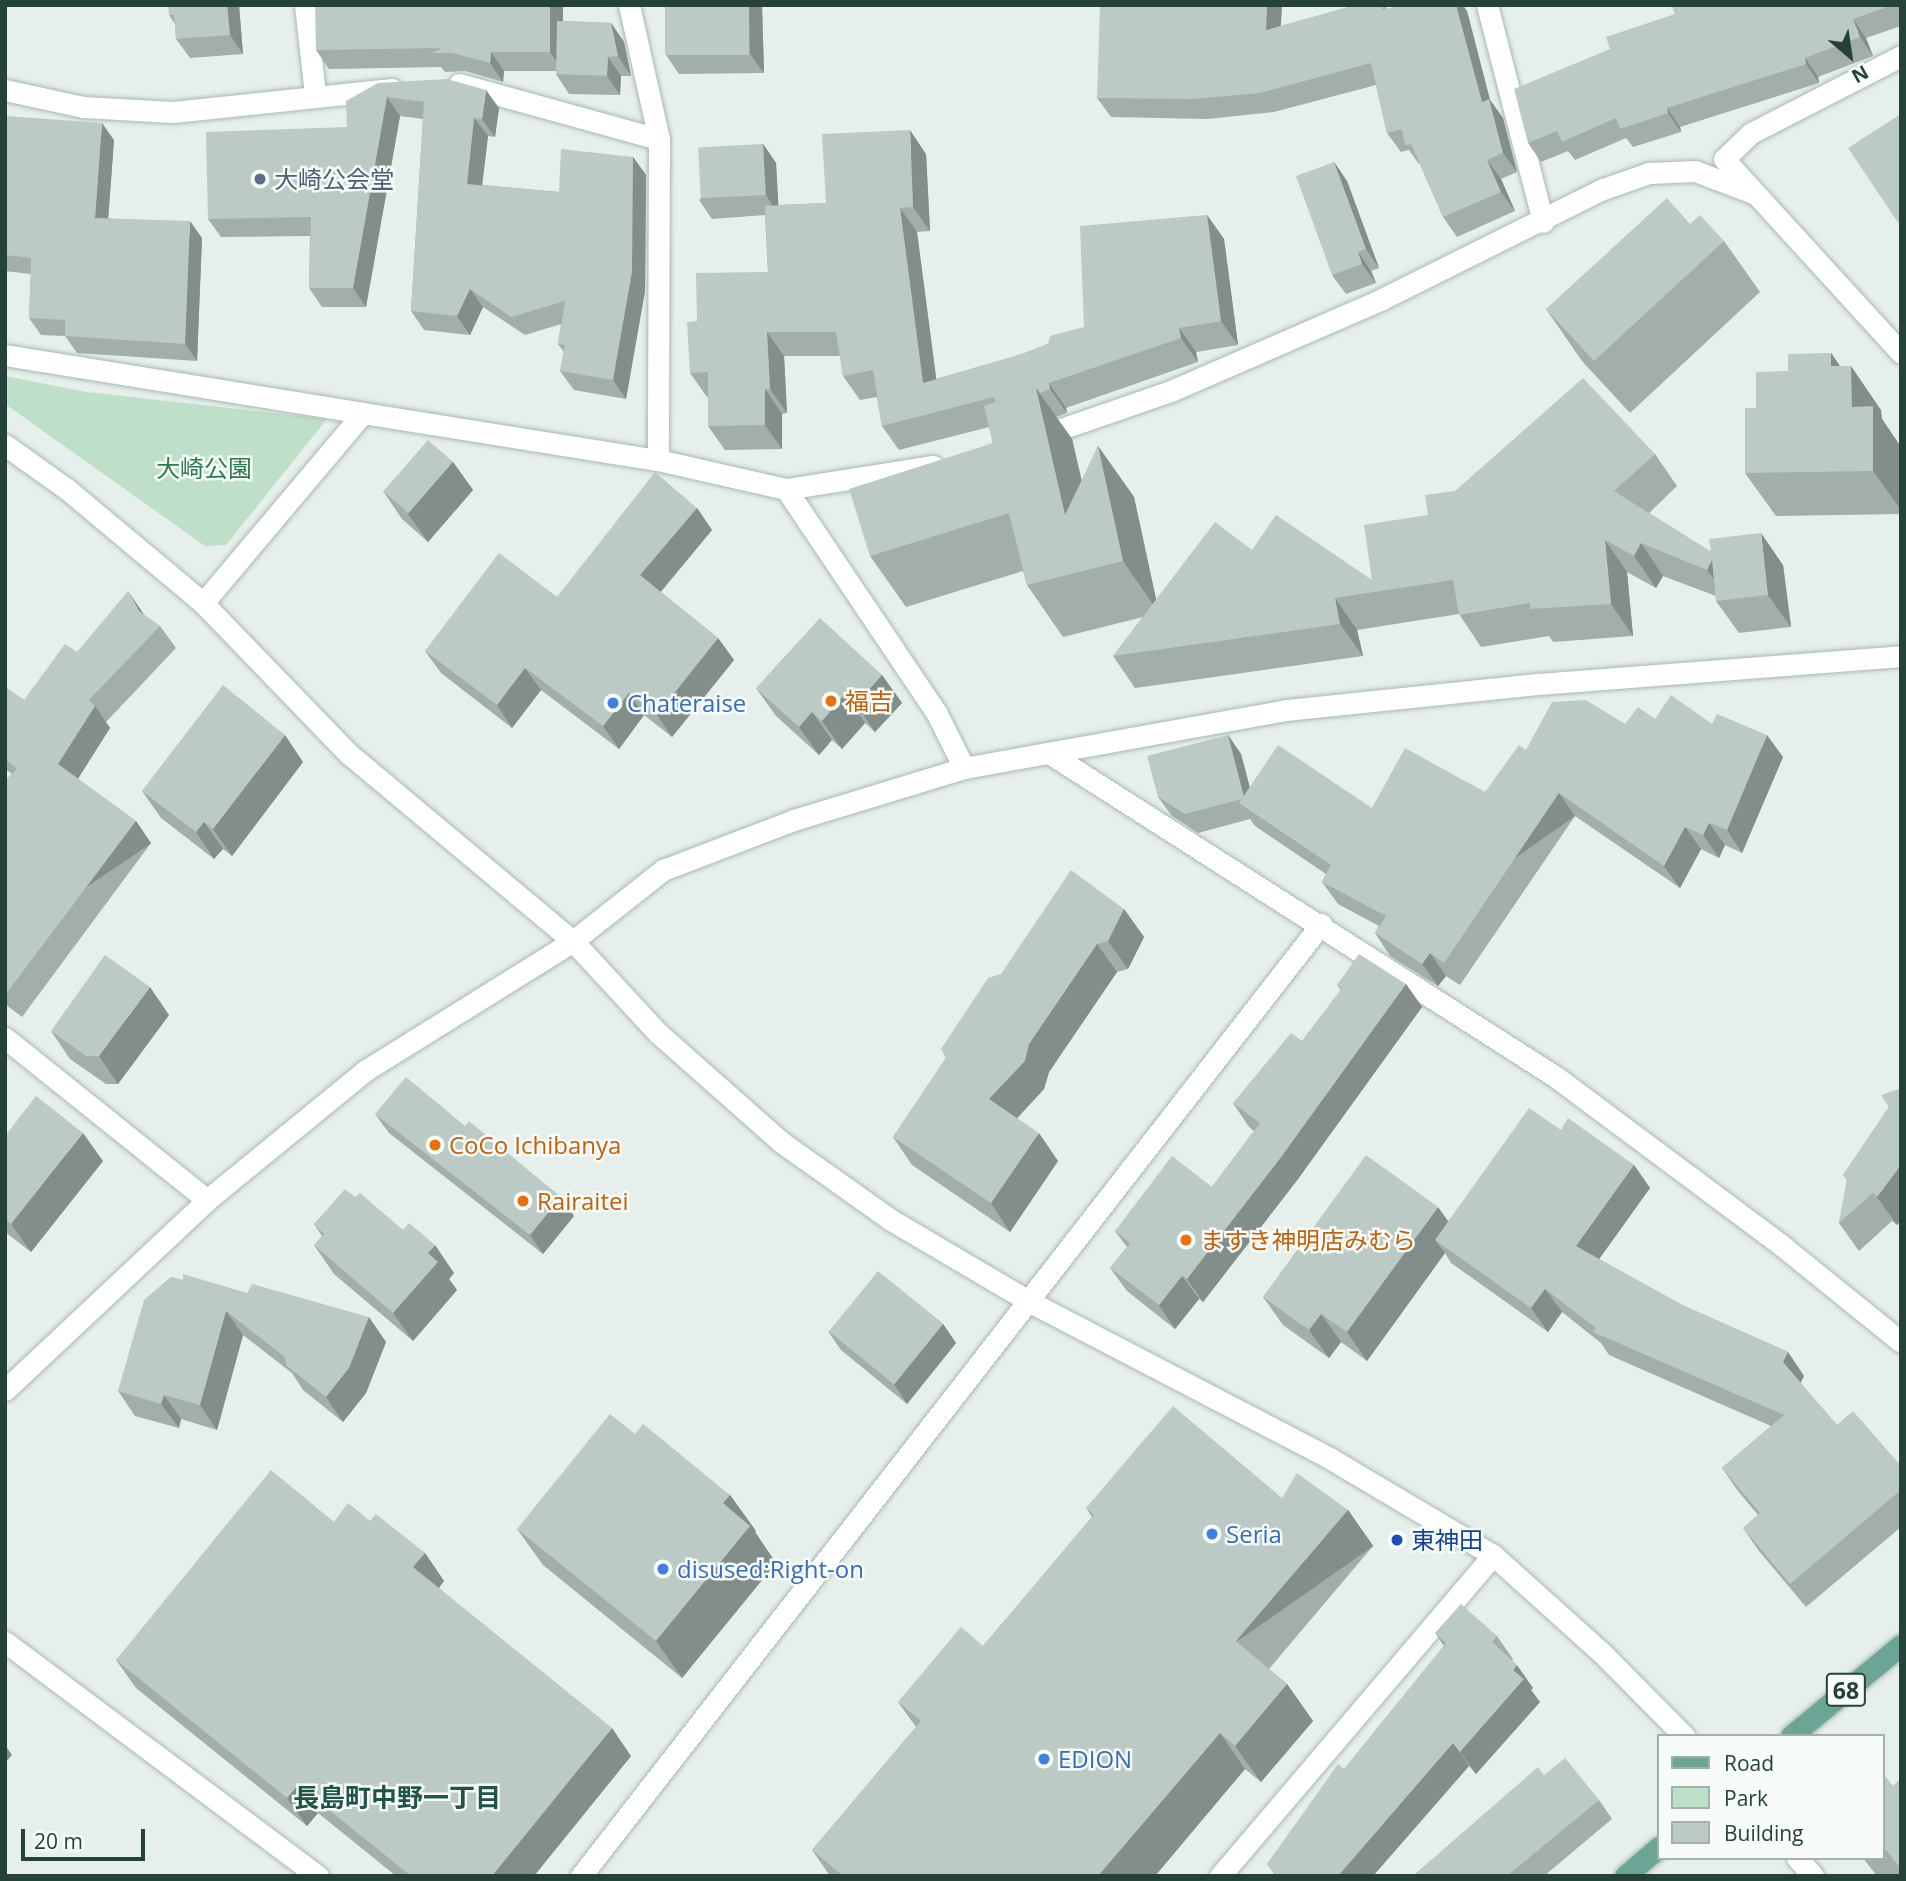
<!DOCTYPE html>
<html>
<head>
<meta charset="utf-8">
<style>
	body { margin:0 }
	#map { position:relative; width:1906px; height:1881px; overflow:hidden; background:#e6efeb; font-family:"Open Sans","Noto Sans JP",sans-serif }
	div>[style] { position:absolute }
	.green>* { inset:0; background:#bfe0c8 }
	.roads { filter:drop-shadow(0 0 2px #a8b8b2) drop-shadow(0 0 2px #a8b8b2) }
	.minor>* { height:21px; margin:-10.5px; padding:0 10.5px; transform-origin:10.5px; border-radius:10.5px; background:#fff }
	.tertiary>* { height:21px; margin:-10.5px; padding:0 10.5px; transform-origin:10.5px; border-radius:10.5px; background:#fff }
	.primary>* { height:21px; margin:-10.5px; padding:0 10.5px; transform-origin:10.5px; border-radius:10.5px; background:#6aa596 }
	.wall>* { inset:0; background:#a1aea9 }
	.shaded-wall>* { inset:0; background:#838d89; transform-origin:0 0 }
	.building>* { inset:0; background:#bbcac4; transform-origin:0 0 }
	.dots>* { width:19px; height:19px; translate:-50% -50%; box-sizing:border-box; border:4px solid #f7fbf9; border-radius:50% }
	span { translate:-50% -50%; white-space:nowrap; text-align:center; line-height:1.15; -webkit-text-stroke:5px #f7fbf9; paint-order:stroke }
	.shield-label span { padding:2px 5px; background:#f7fbf9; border:2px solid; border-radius:5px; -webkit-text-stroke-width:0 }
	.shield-label { font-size:23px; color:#24423a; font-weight:700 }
	.service-label { font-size:24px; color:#4e5e75 }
	.left { translate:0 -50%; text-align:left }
	.park-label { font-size:24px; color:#2d7a4b }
	.food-label { font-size:24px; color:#c56008 }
	.shop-label { font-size:24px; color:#366cbe }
	.transit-label { font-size:24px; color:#164399 }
	.neighbourhood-label { font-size:26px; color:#1f5548; font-weight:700 }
	.frame { position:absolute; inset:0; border:7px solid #24423a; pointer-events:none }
	.legend { position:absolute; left:1657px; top:1734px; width:228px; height:126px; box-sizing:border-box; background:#f7fbf9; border:2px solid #a3b1ad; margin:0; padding:9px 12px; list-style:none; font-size:21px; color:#24423a }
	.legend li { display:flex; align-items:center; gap:14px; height:35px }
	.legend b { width:35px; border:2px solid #a3b1ad }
	.north { position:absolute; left:1815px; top:21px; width:70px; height:70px; -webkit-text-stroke:5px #f7fbf9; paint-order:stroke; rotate:151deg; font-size:19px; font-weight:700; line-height:28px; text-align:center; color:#24423a }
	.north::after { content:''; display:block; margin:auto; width:24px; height:32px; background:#24423a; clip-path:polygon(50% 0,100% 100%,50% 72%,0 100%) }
	.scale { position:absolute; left:21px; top:1829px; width:124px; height:32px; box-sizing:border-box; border:4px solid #24423a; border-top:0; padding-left:9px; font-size:21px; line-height:24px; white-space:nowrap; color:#24423a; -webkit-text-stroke:5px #f7fbf9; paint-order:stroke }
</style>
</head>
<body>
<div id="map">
	<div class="green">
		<div style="clip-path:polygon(5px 376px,87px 392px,327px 419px,226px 545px,205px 546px,5px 404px)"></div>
	</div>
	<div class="roads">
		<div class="minor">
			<div style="left:305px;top:5px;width:90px;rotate:83.6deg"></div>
			<div style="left:629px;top:5px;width:137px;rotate:77.4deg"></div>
			<div style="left:659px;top:139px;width:321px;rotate:90.2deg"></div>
			<div style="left:1487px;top:5px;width:224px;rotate:75.5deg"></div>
			<div style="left:1901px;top:56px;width:169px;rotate:152.8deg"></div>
			<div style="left:1751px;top:133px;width:37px;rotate:136deg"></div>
			<div style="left:1724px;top:159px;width:263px;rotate:47.6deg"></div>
			<div style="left:459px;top:84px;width:207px;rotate:15.4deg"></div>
			<div style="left:5px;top:90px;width:80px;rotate:12.3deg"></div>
			<div style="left:83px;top:107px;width:90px;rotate:3.2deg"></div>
			<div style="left:173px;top:112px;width:220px;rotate:-6deg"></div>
			<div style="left:5px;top:355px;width:363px;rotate:9.2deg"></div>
			<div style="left:1038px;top:437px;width:141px;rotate:-19.1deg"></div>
			<div style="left:1171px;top:391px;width:228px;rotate:-23.5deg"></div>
			<div style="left:1380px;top:300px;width:249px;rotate:-26.5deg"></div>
			<div style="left:1603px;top:189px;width:49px;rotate:-19.2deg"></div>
			<div style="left:1649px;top:173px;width:46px;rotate:-2.5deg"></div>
			<div style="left:1695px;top:171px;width:62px;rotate:20.8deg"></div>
			<div style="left:786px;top:489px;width:271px;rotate:56.1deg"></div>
			<div style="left:937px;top:714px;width:60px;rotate:63.4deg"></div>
			<div style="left:203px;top:603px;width:248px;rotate:-49.9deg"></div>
			<div style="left:363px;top:413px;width:299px;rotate:9.1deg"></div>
			<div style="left:658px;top:460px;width:131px;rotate:12.8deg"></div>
			<div style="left:786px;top:489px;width:149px;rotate:-8.9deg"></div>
			<div style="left:1049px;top:753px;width:602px;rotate:32.58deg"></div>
			<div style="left:1556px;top:1077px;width:281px;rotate:36.7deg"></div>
			<div style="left:1781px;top:1245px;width:154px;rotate:38.9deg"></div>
			<div style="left:573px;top:941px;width:125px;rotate:47.3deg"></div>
			<div style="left:658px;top:1033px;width:164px;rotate:41.5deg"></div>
			<div style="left:781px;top:1142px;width:135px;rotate:35.3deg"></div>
			<div style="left:891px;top:1220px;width:161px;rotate:30.5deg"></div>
			<div style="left:1030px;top:1302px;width:339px;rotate:27.5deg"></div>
			<div style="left:1331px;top:1459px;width:188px;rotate:30.7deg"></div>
			<div style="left:1493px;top:1555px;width:147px;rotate:42deg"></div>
			<div style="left:1602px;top:1653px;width:117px;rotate:45.3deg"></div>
			<div style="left:5px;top:1038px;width:259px;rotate:38.7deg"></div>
			<div style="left:5px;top:1642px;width:391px;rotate:36.8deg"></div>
			<div style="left:581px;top:1876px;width:1206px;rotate:-52.14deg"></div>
			<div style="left:1220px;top:1876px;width:421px;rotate:-49.6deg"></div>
		</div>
		<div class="tertiary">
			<div style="left:5px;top:445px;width:77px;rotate:35.5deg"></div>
			<div style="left:68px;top:490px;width:176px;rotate:39.9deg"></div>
			<div style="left:203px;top:603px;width:210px;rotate:46deg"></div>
			<div style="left:349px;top:754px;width:292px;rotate:39.9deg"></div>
			<div style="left:5px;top:1390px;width:277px;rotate:-43.2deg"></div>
			<div style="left:207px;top:1200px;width:205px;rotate:-39.3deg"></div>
			<div style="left:366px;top:1070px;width:244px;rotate:-31.9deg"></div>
			<div style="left:573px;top:941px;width:115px;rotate:-38.3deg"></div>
			<div style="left:663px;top:870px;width:140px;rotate:-20.9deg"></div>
			<div style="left:794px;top:820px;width:178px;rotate:-17deg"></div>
			<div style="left:964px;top:768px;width:327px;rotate:-10.2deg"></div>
			<div style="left:1286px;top:710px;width:254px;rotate:-5.9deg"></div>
			<div style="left:1539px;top:684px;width:363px;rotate:-4.4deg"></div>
			<div style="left:1797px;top:1858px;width:24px;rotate:48deg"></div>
		</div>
		<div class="primary">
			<div style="left:1791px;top:1736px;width:143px;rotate:-39.6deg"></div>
			<div style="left:1625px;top:1876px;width:45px;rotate:-40.5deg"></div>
		</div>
	</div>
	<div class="wall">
		<div style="clip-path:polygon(239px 5px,243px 54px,190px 58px,176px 39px,175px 24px,169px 15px)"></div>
		<div style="clip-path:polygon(762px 5px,764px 73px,679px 74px,666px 55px)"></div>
		<div style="clip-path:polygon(1282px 5px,1281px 26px,1356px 5px,1385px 5px,1387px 9px,1467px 11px,1490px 100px,1503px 118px,1517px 172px,1501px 179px,1515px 211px,1457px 237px,1443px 217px,1420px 164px,1419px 164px,1409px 150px,1401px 152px,1387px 133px,1376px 85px,1274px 112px,1207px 119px,1111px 117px,1097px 98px)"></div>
		<div style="clip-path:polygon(1672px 5px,1901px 5px,1901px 26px,1866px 38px,1873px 56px,1818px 77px,1819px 83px,1680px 127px,1681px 132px,1633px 147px,1626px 138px,1575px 160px,1568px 151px,1541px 162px,1528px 143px,1610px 49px,1675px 14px)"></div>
		<div style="clip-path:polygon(563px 21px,611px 23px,624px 42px,631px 76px,621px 76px,620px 95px,569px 94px,556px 74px,556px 71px,504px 71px,503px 82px,465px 71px,445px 72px,441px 67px,329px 69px,316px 50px)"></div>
		<div style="clip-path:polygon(378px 83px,499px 108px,495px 137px,488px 136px,482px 185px,559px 192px,633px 157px,646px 175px,645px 291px,626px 399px,574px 390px,560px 371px,564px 352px,558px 344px,561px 324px,525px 335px,483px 307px,470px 335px,424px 330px,411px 311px,423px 119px,400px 116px,366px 307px,322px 307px,309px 288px,310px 236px,221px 237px,208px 219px,347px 127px)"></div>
		<div style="clip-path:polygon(5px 116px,114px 140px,108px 218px,202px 238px,197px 361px,77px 353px,65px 336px,41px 335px,29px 318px,31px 274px,5px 271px)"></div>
		<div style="clip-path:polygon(763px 144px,776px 163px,778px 205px,826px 203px,926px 154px,930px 231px,917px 232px,936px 379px,1022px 354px,1048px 344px,1084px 327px,1207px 215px,1224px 239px,1238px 345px,1196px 352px,1198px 362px,1066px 408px,1067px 413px,1056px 417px,1072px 439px,1082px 481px,1098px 446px,1134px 497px,1156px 599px,1252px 550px,1372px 580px,1428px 515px,1455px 491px,1655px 454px,1677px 486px,1649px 513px,1711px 552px,1783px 565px,1791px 627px,1739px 633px,1716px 601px,1716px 596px,1663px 576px,1656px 588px,1627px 572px,1633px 636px,1553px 642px,1549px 636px,1481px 647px,1459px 614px,1357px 630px,1363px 656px,1135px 688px,1113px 656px,1143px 617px,1063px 637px,1027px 585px,1023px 571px,906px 607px,870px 556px,993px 443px,989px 427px,899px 450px,882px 426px,877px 397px,860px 400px,843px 376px,840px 356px,784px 356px,787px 413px,782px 414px,782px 449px,725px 450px,708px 426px,708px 397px,707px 397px,690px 373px,697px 321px,768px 272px,765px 215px,712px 219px,699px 200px)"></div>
		<div style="clip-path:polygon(1334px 162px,1347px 181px,1379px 268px,1371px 271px,1376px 283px,1346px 294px,1332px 275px)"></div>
		<div style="clip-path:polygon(1690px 224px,1724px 241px,1760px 292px,1630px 413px,1582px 361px,1546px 309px)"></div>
		<div style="clip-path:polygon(1831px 353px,1840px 366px,1881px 410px,1882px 419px,1901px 447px,1901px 514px,1776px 516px,1745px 473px,1756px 408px,1788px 371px)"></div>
		<div style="clip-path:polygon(453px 462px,473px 490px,428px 542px,402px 519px,383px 491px)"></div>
		<div style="clip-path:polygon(697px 508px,712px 530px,661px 592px,718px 638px,734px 660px,672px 737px,644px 715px,619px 749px,541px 690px,512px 728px,441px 673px,425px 651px,557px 597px)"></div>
		<div style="clip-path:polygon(144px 615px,160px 626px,176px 648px,106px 722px,110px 728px,78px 779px,136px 821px,151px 843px,22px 1017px,5px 1004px,5px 781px,12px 774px,5px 769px,5px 687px,24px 700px,77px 652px)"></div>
		<div style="clip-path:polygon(882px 675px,902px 703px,875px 732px,865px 723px,842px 749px,832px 740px,819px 755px,776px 716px,756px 688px)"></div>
		<div style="clip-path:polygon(1655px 719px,1712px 724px,1783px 757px,1742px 853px,1725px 845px,1719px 858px,1701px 849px,1680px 888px,1575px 816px,1460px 985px,1446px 976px,1438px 986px,1390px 956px,1375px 933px,1379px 926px,1338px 904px,1322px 882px,1326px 874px,1255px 826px,1250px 819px,1198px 833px,1172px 816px,1158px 797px,1228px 735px,1241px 754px,1250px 788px,1372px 808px,1485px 792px,1526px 750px,1625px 724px)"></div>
		<div style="clip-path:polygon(303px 762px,232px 856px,223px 849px,214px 859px,161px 818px,142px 791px)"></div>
		<div style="clip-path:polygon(1124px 909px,1144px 937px,1128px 969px,1117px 972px,1049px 1072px,1044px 1089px,1017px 1118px,1058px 1161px,1010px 1232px,912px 1165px,893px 1137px,946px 1058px,1001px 974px)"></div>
		<div style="clip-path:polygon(1406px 984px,1422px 1007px,1298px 1179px,1203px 1302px,1199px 1299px,1175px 1329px,1127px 1291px,1110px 1268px,1127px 1247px,1115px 1231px,1212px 1187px,1254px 1131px,1249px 1127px,1233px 1103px,1302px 1041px,1341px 990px,1337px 985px)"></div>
		<div style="clip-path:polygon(169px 1015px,118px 1084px,106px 1084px,70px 1059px,51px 1031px)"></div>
		<div style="clip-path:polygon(1901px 1086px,1901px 1220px,1897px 1225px,1892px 1221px,1859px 1251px,1839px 1223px,1847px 1180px,1843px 1175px,1889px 1107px)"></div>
		<div style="clip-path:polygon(375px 1114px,465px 1126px,561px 1197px,574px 1216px,543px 1254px,389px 1133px)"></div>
		<div style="clip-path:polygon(1561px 1130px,1634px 1165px,1650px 1188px,1599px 1259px,1682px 1305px,1788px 1352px,1804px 1376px,1800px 1383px,1837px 1425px,1901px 1466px,1901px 1527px,1806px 1607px,1759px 1551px,1743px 1528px,1758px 1515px,1738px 1491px,1722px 1468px,1771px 1426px,1609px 1355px,1601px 1343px,1562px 1312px,1548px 1332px,1451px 1263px,1445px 1253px,1367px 1361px,1341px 1342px,1329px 1358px,1283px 1325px,1263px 1297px,1448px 1221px)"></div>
		<div style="clip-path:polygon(5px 1136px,103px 1161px,31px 1252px,5px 1232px)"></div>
		<div style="clip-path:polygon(355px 1197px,403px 1230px,454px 1273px,449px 1279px,457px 1290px,413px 1341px,334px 1274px,314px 1245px,322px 1236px,314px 1224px)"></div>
		<div style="clip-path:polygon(171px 1277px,386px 1342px,366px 1393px,343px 1422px,303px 1390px,292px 1373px,243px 1335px,217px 1430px,181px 1419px,179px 1428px,135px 1416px,118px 1391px)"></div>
		<div style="clip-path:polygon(943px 1324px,956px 1343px,907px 1404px,841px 1350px,828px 1331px)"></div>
		<div style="clip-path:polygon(635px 1434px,730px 1495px,756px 1531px,755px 1532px,776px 1563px,682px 1678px,543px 1565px,517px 1529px)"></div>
		<div style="clip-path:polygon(1282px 1498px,1348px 1510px,1373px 1546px,1269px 1669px,1287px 1684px,1313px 1721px,1261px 1782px,1245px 1769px,1155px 1876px,830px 1876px,812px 1850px,916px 1727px,898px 1702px,983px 1646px,1092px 1517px,1086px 1508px)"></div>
		<div style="clip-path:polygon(370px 1521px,425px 1553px,444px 1581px,439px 1588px,631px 1756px,534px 1876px,396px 1876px,318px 1813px,307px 1826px,136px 1688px,116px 1660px,334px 1522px)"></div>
		<div style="clip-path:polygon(1435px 1633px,1497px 1636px,1513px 1659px,1512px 1660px,1533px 1688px,1531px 1690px,1540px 1702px,1476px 1774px,1469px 1766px,1373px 1876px,1276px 1876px,1267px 1864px,1444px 1646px)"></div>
		<div style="clip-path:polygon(1883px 1774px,1893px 1786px,1901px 1779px,1901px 1876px,1877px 1876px,1863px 1858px,1883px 1858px)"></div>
		<div style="clip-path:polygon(1544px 1775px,1599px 1800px,1612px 1819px,1544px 1876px,1416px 1876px)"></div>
	</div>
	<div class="shaded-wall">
		<div style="clip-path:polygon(227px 5px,239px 5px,243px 54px,230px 35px)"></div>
		<div style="clip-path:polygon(550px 5px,563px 5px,563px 71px,550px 52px)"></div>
		<div style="clip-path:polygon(749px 5px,762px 5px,764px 73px,750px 54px)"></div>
		<div style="clip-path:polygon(1267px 5px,1282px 5px,1279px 49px,1266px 30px)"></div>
		<div style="clip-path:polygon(1456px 5px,1463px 5px,1467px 11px,1490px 100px,1503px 118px,1517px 172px,1503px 153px,1482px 102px)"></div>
		<div style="clip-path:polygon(1853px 19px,1866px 38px,1873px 56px,1860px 37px)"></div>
		<div style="clip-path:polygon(611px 23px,624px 42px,631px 76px,618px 56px)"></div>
		<div style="clip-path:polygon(491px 52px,504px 71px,503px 82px,490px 63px)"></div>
		<div style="clip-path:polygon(608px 57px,621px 76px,620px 95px,607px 76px)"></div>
		<div style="clip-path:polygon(1805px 58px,1818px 77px,1819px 83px,1806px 64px)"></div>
		<div style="clip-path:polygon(486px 90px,499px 108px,495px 137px,482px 119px)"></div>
		<div style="clip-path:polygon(387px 97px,400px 116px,366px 307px,353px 288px)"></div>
		<div style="clip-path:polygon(1667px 108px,1680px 127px,1681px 132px,1668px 113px)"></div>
		<div style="clip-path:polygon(474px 118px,488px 136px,480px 203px,467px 184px)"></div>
		<div style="clip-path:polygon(102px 123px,114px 140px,107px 235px,95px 218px)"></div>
		<div style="clip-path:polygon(910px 130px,926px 154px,930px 231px,913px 207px)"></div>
		<div style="clip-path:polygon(763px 144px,776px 163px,779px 215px,766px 195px)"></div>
		<div style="clip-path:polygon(633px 157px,646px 175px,645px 291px,626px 399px,613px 380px)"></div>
		<div style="clip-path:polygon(1487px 160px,1501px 179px,1515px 211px,1501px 192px)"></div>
		<div style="clip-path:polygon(1334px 162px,1347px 181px,1379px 268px,1366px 249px)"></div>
		<div style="clip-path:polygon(900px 208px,917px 232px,940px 407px,923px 383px)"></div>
		<div style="clip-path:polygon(1207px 215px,1224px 239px,1238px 345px,1221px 321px)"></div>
		<div style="clip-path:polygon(190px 221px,202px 238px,197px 361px,185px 344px)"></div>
		<div style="clip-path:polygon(1358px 252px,1371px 271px,1376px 283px,1362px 264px)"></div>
		<div style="clip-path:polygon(470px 289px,483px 307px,470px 335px,457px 316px)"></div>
		<div style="clip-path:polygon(1179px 328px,1196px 352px,1198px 362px,1181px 338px)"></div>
		<div style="clip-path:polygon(767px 332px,784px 356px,787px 413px,770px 389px)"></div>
		<div style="clip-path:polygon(1831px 353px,1851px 382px,1851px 366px,1881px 410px,1882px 419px,1901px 447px,1901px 510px,1873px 471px,1852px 407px,1831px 366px)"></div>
		<div style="clip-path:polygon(1049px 383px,1066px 408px,1067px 413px,1050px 389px)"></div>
		<div style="clip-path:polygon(1036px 388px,1072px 439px,1101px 566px,1065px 515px)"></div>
		<div style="clip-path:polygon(765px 389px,782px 414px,782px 449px,765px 425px)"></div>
		<div style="clip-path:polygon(1098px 446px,1134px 497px,1159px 613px,1123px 561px)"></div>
		<div style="clip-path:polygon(453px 462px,473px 490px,428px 542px,408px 514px)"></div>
		<div style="clip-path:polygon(697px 508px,712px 530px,656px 597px,640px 575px)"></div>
		<div style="clip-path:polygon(1761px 533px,1783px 565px,1791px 627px,1768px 595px)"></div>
		<div style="clip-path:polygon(1605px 540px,1627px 572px,1633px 636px,1611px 604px)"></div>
		<div style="clip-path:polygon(1641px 543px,1663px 576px,1656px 588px,1634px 556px)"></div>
		<div style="clip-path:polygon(1712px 560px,1728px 599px,1707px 570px)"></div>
		<div style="clip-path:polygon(128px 591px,143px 613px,154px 633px,139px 611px)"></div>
		<div style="clip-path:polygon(1335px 598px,1357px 630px,1363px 656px,1340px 624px)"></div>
		<div style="clip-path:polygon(718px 638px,734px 660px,672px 737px,657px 715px)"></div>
		<div style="clip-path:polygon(525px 668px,541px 690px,512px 728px,497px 705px)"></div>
		<div style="clip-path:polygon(882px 675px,902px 703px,875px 732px,856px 704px)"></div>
		<div style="clip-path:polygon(629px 693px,644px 715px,619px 749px,603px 726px)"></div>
		<div style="clip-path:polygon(845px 694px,865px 723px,842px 749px,822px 721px)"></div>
		<div style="clip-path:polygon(95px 706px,110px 728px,73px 786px,58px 764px)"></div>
		<div style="clip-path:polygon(812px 712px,832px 740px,819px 755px,799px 727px)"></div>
		<div style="clip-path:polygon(285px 735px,303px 762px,232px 856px,213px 829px)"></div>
		<div style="clip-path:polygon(1228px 735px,1241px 754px,1257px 815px,1244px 798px)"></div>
		<div style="clip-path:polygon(1767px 735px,1783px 757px,1742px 853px,1727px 830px)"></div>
		<div style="left:1559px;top:793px;width:28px;height:205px;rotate:55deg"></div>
		<div style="left:136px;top:821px;width:27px;height:216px;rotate:56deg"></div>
		<div style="clip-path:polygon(204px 822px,223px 849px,214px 859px,196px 832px)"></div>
		<div style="clip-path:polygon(1709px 823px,1725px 845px,1719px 858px,1703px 835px)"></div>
		<div style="clip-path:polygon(1685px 827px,1701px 849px,1680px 888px,1664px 866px)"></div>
		<div style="clip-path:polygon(1124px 909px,1144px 937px,1128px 969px,1108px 941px)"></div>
		<div style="clip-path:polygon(1097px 944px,1117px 972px,1049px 1072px,1044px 1089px,1009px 1127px,989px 1099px,1029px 1044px)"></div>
		<div style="clip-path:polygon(1430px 953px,1446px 976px,1438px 986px,1422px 964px)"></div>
		<div style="clip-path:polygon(1406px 984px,1422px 1007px,1298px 1179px,1203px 1302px,1187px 1279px)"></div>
		<div style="clip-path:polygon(150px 987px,169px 1015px,118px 1084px,99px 1056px)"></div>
		<div style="clip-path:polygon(83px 1133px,103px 1161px,31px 1252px,11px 1224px)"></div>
		<div style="clip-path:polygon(1039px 1133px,1058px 1161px,1010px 1232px,991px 1203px)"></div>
		<div style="clip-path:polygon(1634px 1165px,1650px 1188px,1592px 1269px,1576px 1246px)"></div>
		<div style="clip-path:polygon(1901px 1165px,1901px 1220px,1897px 1225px,1877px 1197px)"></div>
		<div style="clip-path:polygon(561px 1197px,574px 1216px,543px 1254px,530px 1235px)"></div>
		<div style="clip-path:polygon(1438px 1207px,1458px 1235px,1435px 1240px,1445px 1253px,1367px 1361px,1347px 1332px)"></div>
		<div style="clip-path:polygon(435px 1245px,454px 1273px,449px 1279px,457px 1290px,413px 1341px,393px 1313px,428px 1253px)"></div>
		<div style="clip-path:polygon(1182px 1276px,1199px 1299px,1175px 1329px,1159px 1305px)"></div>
		<div style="clip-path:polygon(1545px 1289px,1562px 1312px,1548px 1332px,1531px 1308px)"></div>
		<div style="clip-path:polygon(226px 1311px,243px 1335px,217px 1430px,200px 1405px)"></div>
		<div style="clip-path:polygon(1321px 1314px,1341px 1342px,1329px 1358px,1309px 1330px)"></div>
		<div style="clip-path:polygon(369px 1317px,386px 1342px,366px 1393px,343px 1422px,326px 1397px)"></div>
		<div style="clip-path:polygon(943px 1324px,956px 1343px,907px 1404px,894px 1384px)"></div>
		<div style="clip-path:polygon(1788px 1352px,1804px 1376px,1799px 1386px,1783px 1362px)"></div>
		<div style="clip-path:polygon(164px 1395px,181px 1419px,179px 1428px,161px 1404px)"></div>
		<div style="clip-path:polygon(730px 1495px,756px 1531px,755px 1532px,776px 1563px,682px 1678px,656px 1641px,723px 1503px)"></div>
		<div style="left:1348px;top:1510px;width:44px;height:172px;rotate:55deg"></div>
		<div style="clip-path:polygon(425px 1553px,444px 1581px,433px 1595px,413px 1567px)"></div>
		<div style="clip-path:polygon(1517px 1665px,1533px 1688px,1531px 1690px,1540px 1702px,1476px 1774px,1460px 1752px)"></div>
		<div style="clip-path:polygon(1287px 1684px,1313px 1721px,1261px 1782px,1235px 1746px)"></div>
		<div style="clip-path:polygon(612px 1728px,631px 1756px,534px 1876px,492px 1876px)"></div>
		<div style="clip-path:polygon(1220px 1733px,1245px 1769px,1155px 1876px,1098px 1876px)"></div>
		<div style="clip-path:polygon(1453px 1743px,1469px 1766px,1373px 1876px,1338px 1876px)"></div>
		<div style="clip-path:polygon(5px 1745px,12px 1755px,5px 1763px)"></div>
		<div style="clip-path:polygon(298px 1785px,318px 1813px,307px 1826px,287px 1798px)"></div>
	</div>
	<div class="building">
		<div style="clip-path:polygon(168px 5px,227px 5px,230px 35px,176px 39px,174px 15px,169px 15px)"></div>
		<div style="clip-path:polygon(315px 5px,550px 5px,550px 52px,491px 52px,490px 63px,452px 53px,432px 53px,442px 48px,316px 50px)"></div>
		<div style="left:665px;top:5px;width:84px;height:50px"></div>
		<div style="clip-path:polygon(1100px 5px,1267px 5px,1266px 30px,1356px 5px,1382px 5px,1383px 10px,1400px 5px,1456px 5px,1482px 102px,1489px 99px,1503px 153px,1487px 160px,1501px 192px,1443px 217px,1411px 144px,1405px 145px,1402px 129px,1387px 133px,1371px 63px,1260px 93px,1193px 99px,1097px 98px)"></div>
		<div style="clip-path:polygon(1672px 5px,1733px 5px,1733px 7px,1739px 5px,1893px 5px,1853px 19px,1860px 37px,1805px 58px,1806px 64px,1667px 108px,1668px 113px,1620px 129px,1616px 118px,1562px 142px,1557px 131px,1528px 143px,1514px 89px,1610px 49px,1606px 37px,1675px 14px)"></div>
		<div style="clip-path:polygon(557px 21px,611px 23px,618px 56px,608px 57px,607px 76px,556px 74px)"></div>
		<div style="clip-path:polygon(447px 79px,486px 90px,482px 119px,474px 118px,467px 184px,559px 192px,561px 149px,633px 157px,632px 272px,613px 380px,560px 371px,565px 345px,558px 344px,565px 301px,511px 317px,470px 289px,457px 316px,411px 311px,424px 102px,387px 97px,353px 288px,309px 288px,311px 217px,208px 219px,206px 132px,347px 127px,346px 101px,378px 83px)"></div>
		<div style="clip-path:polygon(1901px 114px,1901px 227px,1848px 148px)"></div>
		<div style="clip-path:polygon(5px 116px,102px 123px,95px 218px,190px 221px,185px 344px,65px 336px,65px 320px,29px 318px,31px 258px,5px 255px)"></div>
		<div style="clip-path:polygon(910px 130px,913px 207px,900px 208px,923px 383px,1022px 354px,1048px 344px,1050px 336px,1084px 327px,1080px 226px,1207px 215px,1221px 321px,1179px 328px,1181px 338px,1049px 383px,1050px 389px,1040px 393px,1036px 388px,995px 402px,994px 397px,882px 426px,873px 370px,843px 376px,836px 332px,767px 332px,770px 389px,765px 389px,765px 425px,708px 426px,708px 372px,690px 373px,687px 322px,697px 321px,696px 273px,768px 272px,765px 206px,826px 203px,822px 134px)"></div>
		<div style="left:763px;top:144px;width:51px;height:65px;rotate:87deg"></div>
		<div style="clip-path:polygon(1334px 162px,1366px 249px,1358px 252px,1362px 264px,1332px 275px,1296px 176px)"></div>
		<div style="clip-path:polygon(1667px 198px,1690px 224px,1700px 215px,1724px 241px,1594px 361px,1546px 309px)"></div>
		<div style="clip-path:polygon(1831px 353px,1831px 366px,1851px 366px,1852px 407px,1873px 406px,1873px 471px,1745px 473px,1745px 408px,1756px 408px,1756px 372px,1788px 371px,1788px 354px)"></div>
		<div style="clip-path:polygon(1583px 378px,1655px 454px,1614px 491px,1711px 552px,1709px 539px,1761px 533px,1768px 595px,1716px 601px,1712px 560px,1707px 570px,1641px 543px,1634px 556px,1605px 540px,1611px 604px,1530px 609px,1530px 603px,1459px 615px,1453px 580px,1335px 598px,1340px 624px,1113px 656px,1215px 522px,1252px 550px,1276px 515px,1372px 580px,1364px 525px,1428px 515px,1425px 495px,1455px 491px)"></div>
		<div style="clip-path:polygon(1036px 388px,1065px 515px,1098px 446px,1123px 561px,1027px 585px,1009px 513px,870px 556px,849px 489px,993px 443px,984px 406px)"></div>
		<div style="left:428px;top:440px;width:33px;height:68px;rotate:41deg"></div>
		<div style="clip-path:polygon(655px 472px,697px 508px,640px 575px,718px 638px,657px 715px,629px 693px,603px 726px,525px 668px,497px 705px,425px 651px,499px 553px,557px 597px)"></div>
		<div style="clip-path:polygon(128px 591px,139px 611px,160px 626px,89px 700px,95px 706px,58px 764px,136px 821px,6px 994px,5px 994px,5px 781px,17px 769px,5px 759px,5px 687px,24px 700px,65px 644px,77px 652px)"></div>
		<div style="clip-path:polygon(820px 618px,882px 675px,856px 704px,845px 694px,822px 721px,812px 712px,799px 727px,756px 688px)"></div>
		<div style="clip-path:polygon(223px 685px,285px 735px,213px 829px,204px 822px,196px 832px,142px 791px)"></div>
		<div style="clip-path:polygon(1671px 695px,1712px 724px,1717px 714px,1767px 735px,1727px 830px,1709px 823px,1703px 835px,1685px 827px,1664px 866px,1559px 793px,1444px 963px,1430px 953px,1422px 964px,1375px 933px,1386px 916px,1322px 882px,1331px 865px,1239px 803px,1278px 745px,1372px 808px,1405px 748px,1485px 792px,1519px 745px,1526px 750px,1552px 702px,1586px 700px,1625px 724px,1638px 707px,1655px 719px)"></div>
		<div style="clip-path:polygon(1228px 735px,1244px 797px,1242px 799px,1185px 814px,1158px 797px,1147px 756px)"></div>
		<div style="clip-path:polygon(1071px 870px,1124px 909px,1108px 941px,1097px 944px,1029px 1044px,1025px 1061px,989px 1099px,1039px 1133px,991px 1203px,893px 1137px,946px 1058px,941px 1049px,988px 978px,1001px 974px)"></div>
		<div style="clip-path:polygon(1359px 954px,1406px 984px,1282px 1156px,1187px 1279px,1182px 1276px,1159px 1305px,1110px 1268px,1130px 1243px,1115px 1231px,1172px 1156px,1212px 1187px,1260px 1123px,1233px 1103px,1291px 1033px,1302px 1041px,1342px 988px,1337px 985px)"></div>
		<div style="clip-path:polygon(105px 955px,150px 987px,99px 1056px,86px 1056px,51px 1031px)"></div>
		<div style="clip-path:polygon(406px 1077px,465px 1126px,469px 1121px,561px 1197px,530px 1235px,375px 1114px)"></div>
		<div style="clip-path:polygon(1901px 1086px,1901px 1165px,1877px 1197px,1873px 1193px,1839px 1223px,1847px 1179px,1843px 1175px,1889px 1107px,1881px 1095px,1899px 1089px)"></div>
		<div style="clip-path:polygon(36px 1096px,83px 1133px,11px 1224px,5px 1219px,5px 1136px)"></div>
		<div style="clip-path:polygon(1529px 1108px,1561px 1130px,1568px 1118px,1634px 1165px,1576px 1246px,1682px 1305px,1788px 1352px,1783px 1362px,1837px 1425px,1853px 1411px,1901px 1466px,1901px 1490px,1790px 1584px,1743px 1528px,1760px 1513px,1722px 1468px,1784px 1415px,1593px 1332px,1596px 1328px,1545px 1289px,1531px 1308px,1435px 1240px)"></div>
		<div style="clip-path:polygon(1366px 1155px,1438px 1207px,1347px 1332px,1321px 1314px,1309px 1330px,1263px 1297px)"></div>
		<div style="clip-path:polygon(345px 1189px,355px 1197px,360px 1193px,403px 1230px,409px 1223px,435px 1245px,428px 1253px,438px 1262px,393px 1313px,314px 1245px,324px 1234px,314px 1224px)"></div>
		<div style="left:878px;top:1271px;width:84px;height:78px;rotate:39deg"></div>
		<div style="clip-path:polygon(183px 1274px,247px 1293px,252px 1284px,369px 1317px,349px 1368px,326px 1397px,286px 1365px,285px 1357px,226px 1311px,200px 1405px,164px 1395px,161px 1404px,118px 1391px,144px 1300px,171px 1277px,183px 1280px)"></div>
		<div style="clip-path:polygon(1173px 1406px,1282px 1498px,1297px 1473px,1348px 1510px,1236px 1641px,1287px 1684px,1235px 1746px,1220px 1733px,1098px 1876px,843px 1876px,812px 1850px,921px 1721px,898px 1702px,961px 1627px,983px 1646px,1094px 1515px,1086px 1508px)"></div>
		<div style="clip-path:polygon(610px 1414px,635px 1434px,643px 1424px,730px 1495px,723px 1503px,750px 1526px,656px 1641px,517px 1529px)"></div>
		<div style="clip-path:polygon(271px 1470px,334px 1522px,348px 1503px,370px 1521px,376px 1514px,425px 1553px,413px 1567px,612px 1728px,492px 1876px,411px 1876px,298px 1785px,287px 1798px,116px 1660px)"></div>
		<div style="clip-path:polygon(1461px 1604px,1497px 1636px,1492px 1642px,1517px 1665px,1513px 1670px,1524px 1679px,1460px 1752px,1453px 1743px,1338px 1876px,1277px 1876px,1267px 1864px,1338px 1764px,1344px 1769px,1446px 1643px,1435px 1633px)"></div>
		<div style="clip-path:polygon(1565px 1758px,1599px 1800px,1507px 1876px,1417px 1876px,1415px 1874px,1538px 1767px,1544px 1775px)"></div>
		<div style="clip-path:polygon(1883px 1774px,1893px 1786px,1901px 1779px,1901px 1869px,1885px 1849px,1883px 1850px)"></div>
	</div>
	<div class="dots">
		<div style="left:260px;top:179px;background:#5c6f8a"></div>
		<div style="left:831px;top:701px;background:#e8710a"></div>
		<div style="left:613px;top:703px;background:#3f7fe0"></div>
		<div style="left:435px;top:1145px;background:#e8710a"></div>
		<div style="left:523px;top:1201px;background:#e8710a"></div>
		<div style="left:1186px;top:1240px;background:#e8710a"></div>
		<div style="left:1212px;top:1534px;background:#3f7fe0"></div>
		<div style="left:1397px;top:1540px;background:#1a4fb4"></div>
		<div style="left:663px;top:1569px;background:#3f7fe0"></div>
		<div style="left:1044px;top:1759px;background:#3f7fe0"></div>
	</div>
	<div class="shield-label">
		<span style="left:1846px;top:1690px">68</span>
	</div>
	<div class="service-label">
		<span class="left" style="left:274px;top:179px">大崎公会堂</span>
	</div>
	<div class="park-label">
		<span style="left:204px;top:468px">大崎公園</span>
	</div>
	<div class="food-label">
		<span class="left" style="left:845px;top:701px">福吉</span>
		<span class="left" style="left:449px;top:1145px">CoCo Ichibanya</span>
		<span class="left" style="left:537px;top:1201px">Rairaitei</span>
		<span class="left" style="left:1200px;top:1240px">ますき神明店みむら</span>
	</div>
	<div class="shop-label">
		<span class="left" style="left:627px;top:703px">Chateraise</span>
		<span class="left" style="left:1226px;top:1534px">Seria</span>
		<span class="left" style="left:677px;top:1569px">disused:Right-on</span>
		<span class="left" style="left:1058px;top:1759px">EDION</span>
	</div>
	<div class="transit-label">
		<span class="left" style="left:1411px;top:1540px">東神田</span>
	</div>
	<div class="neighbourhood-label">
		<span style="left:397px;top:1798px">長島町中野一丁目</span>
	</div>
	<div class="frame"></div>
	<ul class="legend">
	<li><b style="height:9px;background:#6aa596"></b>Road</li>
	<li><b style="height:19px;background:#bfe0c8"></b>Park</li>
	<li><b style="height:19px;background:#bbcac4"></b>Building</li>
	</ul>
	<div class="north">N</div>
	<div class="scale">20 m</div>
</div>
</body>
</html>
